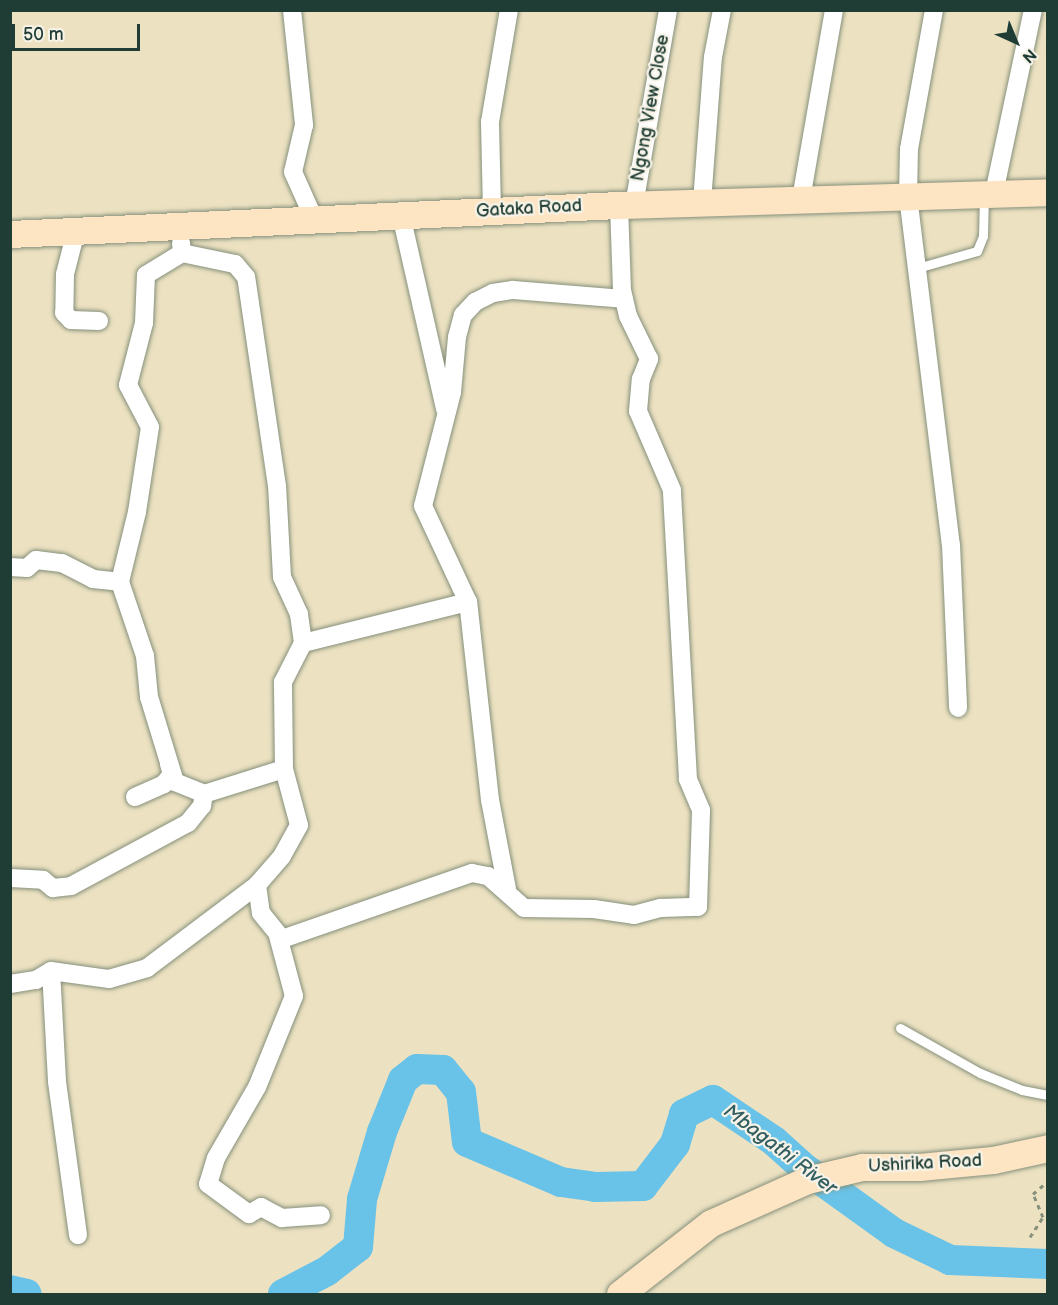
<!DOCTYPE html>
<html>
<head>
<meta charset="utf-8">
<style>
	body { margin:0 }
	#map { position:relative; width:1058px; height:1305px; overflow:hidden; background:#ece2c2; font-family:"Balsamiq Sans",sans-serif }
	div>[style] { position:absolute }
	.river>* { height:30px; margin:-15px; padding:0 15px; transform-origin:15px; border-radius:15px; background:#69c2e7 }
	.path>* { height:3px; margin-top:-1.5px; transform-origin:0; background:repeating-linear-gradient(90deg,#86907b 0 4.5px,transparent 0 9px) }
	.roads { filter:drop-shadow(0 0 2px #86907b) drop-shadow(0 0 2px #86907b) }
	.lane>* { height:9px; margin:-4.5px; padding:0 4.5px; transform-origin:4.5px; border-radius:4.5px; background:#fff }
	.street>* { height:18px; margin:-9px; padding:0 9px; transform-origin:9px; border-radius:9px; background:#fff }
	.secondary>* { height:27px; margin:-13.5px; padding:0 13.5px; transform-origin:13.5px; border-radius:13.5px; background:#fde5c4 }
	span { translate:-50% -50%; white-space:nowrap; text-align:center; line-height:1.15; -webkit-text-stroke:4.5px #f7f3e8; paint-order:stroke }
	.street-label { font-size:18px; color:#1f3d34 }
	.water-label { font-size:20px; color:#325e61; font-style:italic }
	.frame { position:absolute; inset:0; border:12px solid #1f3d34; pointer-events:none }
	.north { position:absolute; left:986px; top:12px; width:60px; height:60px; -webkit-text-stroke:4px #f7f3e8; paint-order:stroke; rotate:136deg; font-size:16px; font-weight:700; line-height:24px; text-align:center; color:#1f3d34 }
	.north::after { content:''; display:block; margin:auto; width:21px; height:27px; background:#1f3d34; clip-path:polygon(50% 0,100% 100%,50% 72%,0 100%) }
	.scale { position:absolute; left:12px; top:24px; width:128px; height:27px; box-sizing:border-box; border:3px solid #1f3d34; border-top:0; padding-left:8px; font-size:18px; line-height:21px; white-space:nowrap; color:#1f3d34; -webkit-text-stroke:4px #f7f3e8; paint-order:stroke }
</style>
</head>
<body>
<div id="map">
	<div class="river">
		<div style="left:10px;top:1290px;width:17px;rotate:13deg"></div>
		<div style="left:283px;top:1294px;width:50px;rotate:-27.6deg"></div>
		<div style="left:327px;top:1271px;width:39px;rotate:-38deg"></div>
		<div style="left:358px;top:1247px;width:48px;rotate:-85.2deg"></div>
		<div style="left:362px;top:1199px;width:70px;rotate:-73.4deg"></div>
		<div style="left:382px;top:1132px;width:56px;rotate:-68deg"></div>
		<div style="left:403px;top:1080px;width:18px;rotate:-38deg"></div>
		<div style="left:417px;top:1069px;width:26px;rotate:2deg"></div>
		<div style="left:443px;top:1070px;width:28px;rotate:51deg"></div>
		<div style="left:461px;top:1092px;width:50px;rotate:83.2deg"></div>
		<div style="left:467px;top:1142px;width:102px;rotate:23.1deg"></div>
		<div style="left:561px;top:1182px;width:34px;rotate:8deg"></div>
		<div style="left:595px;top:1187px;width:48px;rotate:-1.2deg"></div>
		<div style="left:643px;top:1186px;width:53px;rotate:-52.7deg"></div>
		<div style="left:675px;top:1144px;width:31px;rotate:-73deg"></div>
		<div style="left:684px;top:1114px;width:32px;rotate:-26deg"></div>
		<div style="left:713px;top:1100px;width:73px;rotate:33.9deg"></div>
		<div style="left:774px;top:1141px;width:40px;rotate:42deg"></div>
		<div style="left:804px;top:1168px;width:111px;rotate:35.8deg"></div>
		<div style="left:894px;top:1233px;width:62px;rotate:25.7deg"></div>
		<div style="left:950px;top:1260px;width:98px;rotate:2.3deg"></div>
	</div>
	<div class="path">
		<div style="left:1030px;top:1237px;width:24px;rotate:-57deg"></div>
		<div style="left:1043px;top:1217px;width:25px;rotate:-113deg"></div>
		<div style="left:1033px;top:1194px;width:20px;rotate:-41deg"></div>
	</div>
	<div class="roads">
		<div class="lane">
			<div style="left:917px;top:268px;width:62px;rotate:-15.8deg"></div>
			<div style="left:977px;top:251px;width:16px;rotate:-68deg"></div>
			<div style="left:983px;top:236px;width:41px;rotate:-88.6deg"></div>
			<div style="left:900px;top:1028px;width:92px;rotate:29.4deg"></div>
			<div style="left:980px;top:1073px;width:45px;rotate:22deg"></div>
			<div style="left:1022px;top:1090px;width:26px;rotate:11deg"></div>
		</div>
		<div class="street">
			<div style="left:292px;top:10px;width:116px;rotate:84deg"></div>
			<div style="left:304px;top:125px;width:48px;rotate:103.2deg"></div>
			<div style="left:293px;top:172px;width:51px;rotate:65.9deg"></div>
			<div style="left:934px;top:10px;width:141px;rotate:100.2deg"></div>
			<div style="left:909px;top:149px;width:47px;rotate:91.2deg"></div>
			<div style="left:908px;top:196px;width:352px;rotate:83deg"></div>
			<div style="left:951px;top:545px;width:163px;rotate:87.5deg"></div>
			<div style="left:994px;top:193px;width:187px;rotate:-78deg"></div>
			<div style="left:801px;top:199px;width:192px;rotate:-80.1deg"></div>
			<div style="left:702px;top:202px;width:145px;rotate:-85.7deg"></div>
			<div style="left:713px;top:57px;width:48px;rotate:-79.2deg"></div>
			<div style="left:634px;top:205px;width:198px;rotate:-80.1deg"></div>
			<div style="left:492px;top:211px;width:89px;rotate:-91.3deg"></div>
			<div style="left:490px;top:122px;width:114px;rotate:-80.4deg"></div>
			<div style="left:401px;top:215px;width:199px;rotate:77.2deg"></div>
			<div style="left:76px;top:231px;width:44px;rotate:104.3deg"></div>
			<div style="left:65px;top:274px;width:39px;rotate:91deg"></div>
			<div style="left:64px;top:313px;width:10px;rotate:45deg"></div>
			<div style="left:71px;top:320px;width:28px;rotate:2deg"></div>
			<div style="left:181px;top:243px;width:10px;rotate:84deg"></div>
			<div style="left:182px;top:253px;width:42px;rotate:148.6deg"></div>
			<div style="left:146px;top:275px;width:48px;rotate:92.4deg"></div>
			<div style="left:144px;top:323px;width:64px;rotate:104.5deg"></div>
			<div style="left:128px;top:385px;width:47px;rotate:62.4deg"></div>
			<div style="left:150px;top:427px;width:86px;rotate:98.7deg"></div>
			<div style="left:137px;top:512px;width:72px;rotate:103.7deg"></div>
			<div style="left:120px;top:582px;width:78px;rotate:71.3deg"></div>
			<div style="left:145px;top:656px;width:41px;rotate:84.4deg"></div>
			<div style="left:149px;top:697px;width:89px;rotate:73deg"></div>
			<div style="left:175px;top:782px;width:31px;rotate:22deg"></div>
			<div style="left:10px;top:567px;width:17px;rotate:3deg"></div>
			<div style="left:27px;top:568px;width:12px;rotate:-42deg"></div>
			<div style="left:36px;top:560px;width:26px;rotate:7deg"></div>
			<div style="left:62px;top:563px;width:35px;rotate:27deg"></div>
			<div style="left:93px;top:579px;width:27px;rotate:6deg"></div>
			<div style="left:303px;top:643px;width:170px;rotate:-14deg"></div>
			<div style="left:135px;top:797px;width:32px;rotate:-24deg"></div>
			<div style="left:164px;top:784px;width:13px;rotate:-51deg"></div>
			<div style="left:172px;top:774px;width:10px;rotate:-107deg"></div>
			<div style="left:10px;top:878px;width:33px;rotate:3deg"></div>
			<div style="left:43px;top:880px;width:13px;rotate:39deg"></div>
			<div style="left:53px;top:888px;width:18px;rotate:-6deg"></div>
			<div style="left:71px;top:886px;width:133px;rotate:-28.3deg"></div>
			<div style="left:188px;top:823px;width:22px;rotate:-51deg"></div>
			<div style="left:202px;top:806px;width:12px;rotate:-81deg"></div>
			<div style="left:204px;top:794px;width:84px;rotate:-17.4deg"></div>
			<div style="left:284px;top:769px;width:87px;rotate:-90.7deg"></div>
			<div style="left:283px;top:682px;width:44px;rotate:-62.9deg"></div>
			<div style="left:303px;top:643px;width:29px;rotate:-98deg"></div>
			<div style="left:299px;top:614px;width:41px;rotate:-114.7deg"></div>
			<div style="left:282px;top:577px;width:91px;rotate:-93.1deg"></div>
			<div style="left:277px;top:486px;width:211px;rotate:-98.4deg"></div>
			<div style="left:246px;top:277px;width:17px;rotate:-130deg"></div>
			<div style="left:235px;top:264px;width:54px;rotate:-168.3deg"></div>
			<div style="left:257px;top:885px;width:28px;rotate:82deg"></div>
			<div style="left:261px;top:913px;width:33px;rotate:51deg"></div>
			<div style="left:282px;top:939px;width:201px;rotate:-19.2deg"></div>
			<div style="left:472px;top:873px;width:16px;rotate:11deg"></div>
			<div style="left:488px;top:876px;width:48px;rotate:41.6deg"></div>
			<div style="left:524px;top:908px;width:70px;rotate:0.8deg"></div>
			<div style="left:594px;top:909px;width:40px;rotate:8.5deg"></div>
			<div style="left:634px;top:915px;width:28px;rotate:-15deg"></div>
			<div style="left:661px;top:908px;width:37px;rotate:-2deg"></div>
			<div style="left:698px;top:907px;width:97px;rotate:-88.2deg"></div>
			<div style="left:701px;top:810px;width:34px;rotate:-113deg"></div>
			<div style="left:688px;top:779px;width:289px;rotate:-93.2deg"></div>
			<div style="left:672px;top:490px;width:86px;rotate:-113.3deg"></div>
			<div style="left:638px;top:411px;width:32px;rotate:-85deg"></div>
			<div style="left:641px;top:379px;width:22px;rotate:-68deg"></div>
			<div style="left:649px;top:359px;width:48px;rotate:-116deg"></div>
			<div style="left:628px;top:316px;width:26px;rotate:-103deg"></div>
			<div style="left:622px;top:291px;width:86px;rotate:-92deg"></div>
			<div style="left:507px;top:889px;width:91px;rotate:-100.8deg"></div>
			<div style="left:490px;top:800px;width:199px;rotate:-96.3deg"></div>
			<div style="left:468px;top:602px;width:106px;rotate:-115.1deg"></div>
			<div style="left:423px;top:506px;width:118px;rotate:-75.7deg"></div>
			<div style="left:452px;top:392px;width:55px;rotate:-84.8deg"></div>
			<div style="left:457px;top:337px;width:23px;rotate:-75deg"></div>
			<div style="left:463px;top:315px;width:18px;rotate:-47deg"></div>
			<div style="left:475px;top:302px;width:20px;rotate:-27deg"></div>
			<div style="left:493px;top:293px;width:20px;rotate:-9deg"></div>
			<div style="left:513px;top:290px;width:111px;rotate:4.6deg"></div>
			<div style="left:278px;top:936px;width:62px;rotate:75.1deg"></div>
			<div style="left:294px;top:996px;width:98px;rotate:112.1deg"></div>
			<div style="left:257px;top:1087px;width:82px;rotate:120deg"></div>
			<div style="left:216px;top:1158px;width:27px;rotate:107deg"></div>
			<div style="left:208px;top:1184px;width:51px;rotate:36.2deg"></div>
			<div style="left:249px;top:1214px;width:14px;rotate:-30deg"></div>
			<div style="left:261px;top:1207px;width:24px;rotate:28deg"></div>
			<div style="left:282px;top:1218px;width:39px;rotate:-4deg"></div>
			<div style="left:10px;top:984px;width:26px;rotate:-9deg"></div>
			<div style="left:36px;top:980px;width:17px;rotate:-31deg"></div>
			<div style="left:78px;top:1235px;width:155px;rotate:-97.8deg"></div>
			<div style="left:57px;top:1081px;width:110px;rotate:-93.1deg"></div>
			<div style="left:51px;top:971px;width:59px;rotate:7.9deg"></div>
			<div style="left:109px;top:979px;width:40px;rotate:-16deg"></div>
			<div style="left:147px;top:968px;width:138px;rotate:-37deg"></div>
			<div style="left:257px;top:885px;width:38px;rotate:-49deg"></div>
			<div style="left:282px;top:856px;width:35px;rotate:-61deg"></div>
			<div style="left:299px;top:825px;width:58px;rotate:-105deg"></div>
		</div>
		<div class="secondary">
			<div style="left:10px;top:234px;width:610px;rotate:-2.73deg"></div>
			<div style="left:619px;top:205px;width:429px;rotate:-1.7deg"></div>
			<div style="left:620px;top:1294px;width:115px;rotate:-38deg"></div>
			<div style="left:711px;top:1223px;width:105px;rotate:-24.1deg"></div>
			<div style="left:807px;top:1180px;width:57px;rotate:-13.3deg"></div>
			<div style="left:862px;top:1167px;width:57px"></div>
			<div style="left:919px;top:1167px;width:74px;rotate:-5.4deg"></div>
			<div style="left:993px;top:1160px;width:56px;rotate:-12.3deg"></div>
		</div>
	</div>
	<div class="street-label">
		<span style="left:651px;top:108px;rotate:-80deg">Ngong View Close</span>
		<span style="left:529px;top:209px;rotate:-3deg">Gataka Road</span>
		<span style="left:925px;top:1164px;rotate:-3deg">Ushirika Road</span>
	</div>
	<div class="water-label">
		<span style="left:780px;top:1150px;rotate:37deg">Mbagathi River</span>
	</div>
	<div class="frame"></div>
	<div class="north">N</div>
	<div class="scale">50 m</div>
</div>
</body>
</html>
